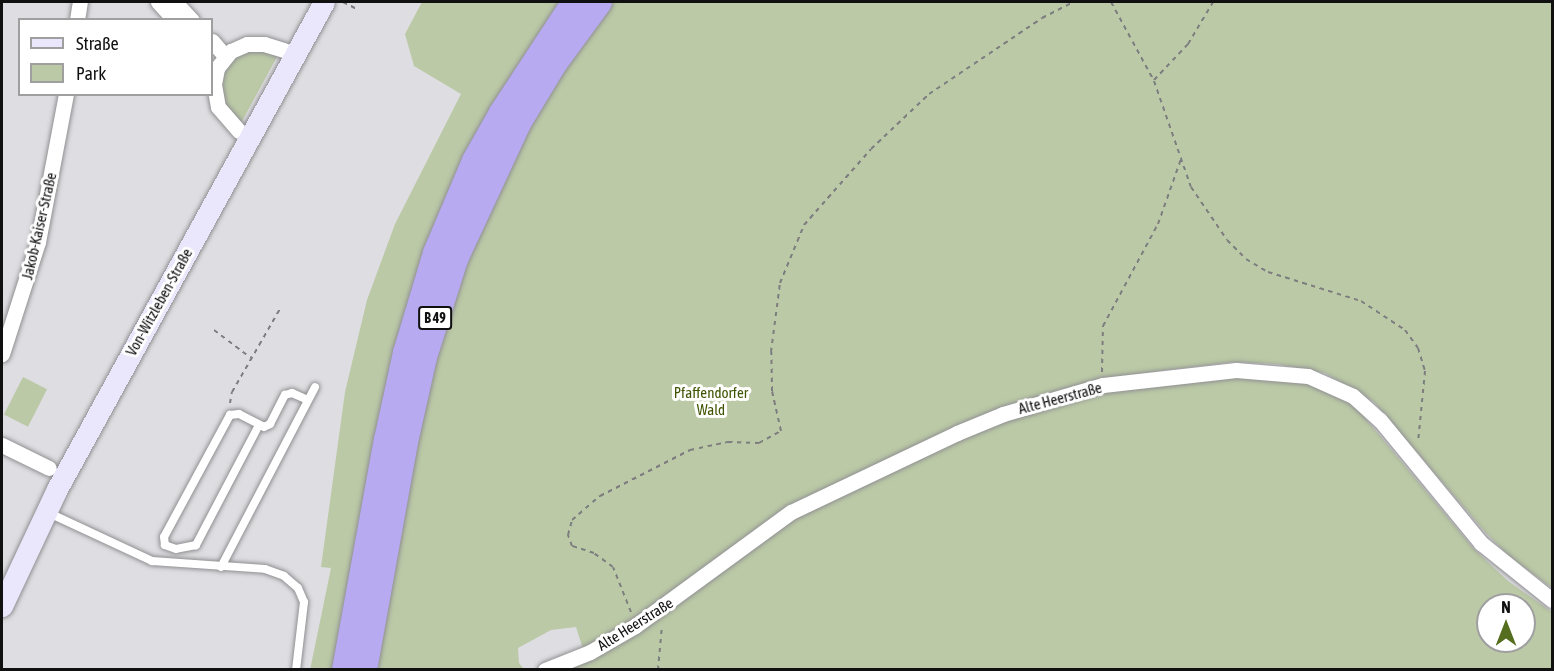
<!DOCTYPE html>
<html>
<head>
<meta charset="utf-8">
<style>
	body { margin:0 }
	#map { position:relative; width:1554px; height:671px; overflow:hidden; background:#dedde1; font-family:"Asap Condensed",sans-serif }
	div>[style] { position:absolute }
	.green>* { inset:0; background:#bbc9a6; transform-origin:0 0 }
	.path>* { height:2px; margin-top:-1px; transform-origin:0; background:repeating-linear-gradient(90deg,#7d7d7f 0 4.5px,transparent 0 9px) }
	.roads { filter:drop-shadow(0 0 2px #909093) drop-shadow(0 0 2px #909093) }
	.lane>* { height:8px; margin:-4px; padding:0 4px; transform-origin:4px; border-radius:4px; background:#fff }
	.street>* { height:15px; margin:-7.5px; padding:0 7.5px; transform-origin:7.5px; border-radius:7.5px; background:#fff }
	.secondary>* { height:21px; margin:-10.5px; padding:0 10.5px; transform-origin:10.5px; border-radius:10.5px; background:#eae6fb }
	.highway>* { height:26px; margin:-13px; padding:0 13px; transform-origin:13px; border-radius:13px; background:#b8aaf1 }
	span { translate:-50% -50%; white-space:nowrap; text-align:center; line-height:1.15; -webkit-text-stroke:6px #fff; paint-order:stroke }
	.shield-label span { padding:2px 4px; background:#fff; border:2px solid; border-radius:4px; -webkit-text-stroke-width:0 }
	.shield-label { font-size:14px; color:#101011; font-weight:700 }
	.street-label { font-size:15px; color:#101011 }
	.park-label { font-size:15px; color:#3f5400 }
	.frame { position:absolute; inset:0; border:3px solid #101011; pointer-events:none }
	.legend { position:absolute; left:18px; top:18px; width:195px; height:78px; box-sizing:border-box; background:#fff; border:2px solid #9f9fa0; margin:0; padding:8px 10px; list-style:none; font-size:18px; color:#101011 }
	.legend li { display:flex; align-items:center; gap:12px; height:30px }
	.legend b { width:30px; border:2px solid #9f9fa0 }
	.north { position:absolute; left:1476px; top:593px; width:60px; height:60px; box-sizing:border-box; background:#fff; border:2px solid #9f9fa0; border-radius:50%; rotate:0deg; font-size:16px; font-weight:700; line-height:24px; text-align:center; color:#101011 }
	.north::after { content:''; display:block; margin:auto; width:21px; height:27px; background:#556d1e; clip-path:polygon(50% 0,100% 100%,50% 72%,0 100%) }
</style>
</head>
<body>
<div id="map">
	<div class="green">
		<div style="clip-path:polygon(422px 2px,568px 2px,509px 85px,337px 669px,310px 670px,331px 568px,321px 567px,345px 392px,367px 300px,395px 224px,461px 94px,414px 66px,405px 34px)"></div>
		<div style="clip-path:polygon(604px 2px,1552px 2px,1552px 588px,1509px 556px,1485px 532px,1374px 402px,1325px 373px,1277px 364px,1233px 362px,1120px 376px,1074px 386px,774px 516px,657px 606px,583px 649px,576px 627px,551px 630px,518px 648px,519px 663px,523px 668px,520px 669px,372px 670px,421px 401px,485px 202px)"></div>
		<div style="clip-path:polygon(258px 49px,278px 55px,241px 123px,230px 116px,220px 93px,223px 71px,229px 61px,245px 51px)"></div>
		<div style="clip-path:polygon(evenodd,1263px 376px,1313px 385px,1349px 402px,1361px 413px,1474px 549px,1508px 581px,1552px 612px,1552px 669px,562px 670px,629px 639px,743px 553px,822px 500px,1007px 417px,1105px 389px,1173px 380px,1263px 376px,1488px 605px,1524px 605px,1524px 641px,1488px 641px,1488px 605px)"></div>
		<div style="left:23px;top:377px;width:27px;height:42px;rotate:27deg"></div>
	</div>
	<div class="path">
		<div style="left:343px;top:2px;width:16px;rotate:27deg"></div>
		<div style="left:1111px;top:2px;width:90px;rotate:61.4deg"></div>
		<div style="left:1154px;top:81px;width:112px;rotate:70.8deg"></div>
		<div style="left:1191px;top:187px;width:64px;rotate:55.8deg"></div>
		<div style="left:1227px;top:240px;width:27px;rotate:45deg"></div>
		<div style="left:1246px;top:259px;width:26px;rotate:31deg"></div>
		<div style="left:1268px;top:272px;width:97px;rotate:17.3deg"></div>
		<div style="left:1361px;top:301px;width:53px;rotate:33.4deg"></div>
		<div style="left:1405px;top:330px;width:22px;rotate:54deg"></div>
		<div style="left:1418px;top:348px;width:24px;rotate:73deg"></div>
		<div style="left:1425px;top:371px;width:72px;rotate:95.6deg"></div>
		<div style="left:1154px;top:80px;width:50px;rotate:-46.6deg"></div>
		<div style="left:1188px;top:44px;width:49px;rotate:-59.2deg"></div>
		<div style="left:214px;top:330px;width:46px;rotate:37.1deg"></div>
		<div style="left:1102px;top:372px;width:46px;rotate:-88.8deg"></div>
		<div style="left:1103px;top:326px;width:116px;rotate:-61.7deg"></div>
		<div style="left:1158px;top:224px;width:69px;rotate:-70.5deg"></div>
		<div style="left:230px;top:403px;width:11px;rotate:-80deg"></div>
		<div style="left:232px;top:392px;width:96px;rotate:-60deg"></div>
		<div style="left:631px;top:612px;width:48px;rotate:-111.8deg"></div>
		<div style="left:613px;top:567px;width:24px;rotate:-144deg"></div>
		<div style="left:594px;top:553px;width:23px;rotate:-162deg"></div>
		<div style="left:572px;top:546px;width:12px;rotate:-110deg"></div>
		<div style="left:568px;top:535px;width:16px;rotate:-75deg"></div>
		<div style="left:572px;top:520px;width:37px;rotate:-41deg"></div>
		<div style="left:600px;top:496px;width:101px;rotate:-27.1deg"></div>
		<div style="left:690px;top:450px;width:39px;rotate:-12deg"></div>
		<div style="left:728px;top:442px;width:31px;rotate:2deg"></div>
		<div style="left:759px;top:443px;width:25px;rotate:-29deg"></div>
		<div style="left:781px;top:431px;width:41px;rotate:-102.7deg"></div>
		<div style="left:772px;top:391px;width:39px;rotate:-91deg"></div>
		<div style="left:771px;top:352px;width:70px;rotate:-82.6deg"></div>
		<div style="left:780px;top:283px;width:63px;rotate:-67.5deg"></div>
		<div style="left:804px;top:225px;width:101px;rotate:-48.6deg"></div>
		<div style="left:871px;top:149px;width:80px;rotate:-43.5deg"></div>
		<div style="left:929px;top:94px;width:136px;rotate:-33.9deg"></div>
		<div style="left:1042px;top:18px;width:36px;rotate:-27deg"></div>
		<div style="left:658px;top:670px;width:45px;rotate:-84.9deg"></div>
	</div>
	<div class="roads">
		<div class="lane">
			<div style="left:259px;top:425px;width:136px;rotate:117.7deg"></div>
			<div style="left:196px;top:545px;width:20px;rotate:169deg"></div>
			<div style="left:176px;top:549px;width:12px;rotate:-160deg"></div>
			<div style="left:165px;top:545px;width:8px;rotate:-97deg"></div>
			<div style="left:164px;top:537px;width:139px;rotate:-61.6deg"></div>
			<div style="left:230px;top:415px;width:9px;rotate:-6deg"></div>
			<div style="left:239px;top:414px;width:28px;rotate:27deg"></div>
			<div style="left:264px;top:427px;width:7px;rotate:-27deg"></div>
			<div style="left:270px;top:424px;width:33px;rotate:-63deg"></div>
			<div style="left:285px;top:395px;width:7px;rotate:-16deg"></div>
			<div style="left:292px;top:393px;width:17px;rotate:24deg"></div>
			<div style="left:49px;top:513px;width:114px;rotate:25deg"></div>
			<div style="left:152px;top:561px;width:113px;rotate:4deg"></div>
			<div style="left:265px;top:569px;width:20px;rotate:20deg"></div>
			<div style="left:284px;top:576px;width:18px;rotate:41deg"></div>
			<div style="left:298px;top:588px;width:15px;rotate:67deg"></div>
			<div style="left:304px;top:602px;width:68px;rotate:96.7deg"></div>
			<div style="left:221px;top:567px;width:203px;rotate:-62.4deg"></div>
		</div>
		<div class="street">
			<div style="left:158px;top:2px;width:25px;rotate:47deg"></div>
			<div style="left:175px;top:2px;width:25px;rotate:47deg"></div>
			<div style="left:77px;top:20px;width:18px;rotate:-81deg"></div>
			<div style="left:212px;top:41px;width:20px;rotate:49deg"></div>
			<div style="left:239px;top:131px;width:32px;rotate:-131deg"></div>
			<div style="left:218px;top:107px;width:23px;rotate:-100deg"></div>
			<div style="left:214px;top:84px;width:16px;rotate:-79deg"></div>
			<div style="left:217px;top:68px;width:22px;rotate:-51deg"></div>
			<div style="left:231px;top:51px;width:17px;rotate:-24deg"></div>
			<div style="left:247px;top:44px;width:17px"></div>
			<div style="left:264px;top:44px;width:21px;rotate:17deg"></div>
			<div style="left:2px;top:354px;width:118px;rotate:-72.2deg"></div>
			<div style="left:38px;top:242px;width:151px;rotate:-79.3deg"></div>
			<div style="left:2px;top:445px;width:52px;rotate:26.1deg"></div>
			<div style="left:545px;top:670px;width:48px;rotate:-21.8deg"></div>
			<div style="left:590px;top:652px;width:52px;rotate:-30deg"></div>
			<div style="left:635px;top:626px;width:193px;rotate:-36.2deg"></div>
			<div style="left:791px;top:512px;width:184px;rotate:-25.4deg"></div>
			<div style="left:957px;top:433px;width:50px;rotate:-22.4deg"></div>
			<div style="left:1003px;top:414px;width:104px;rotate:-16.2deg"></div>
			<div style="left:1103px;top:385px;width:134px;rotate:-6.4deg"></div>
			<div style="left:1236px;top:370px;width:72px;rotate:4.8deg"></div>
			<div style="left:1308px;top:376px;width:49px;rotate:24deg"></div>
			<div style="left:1353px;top:396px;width:36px;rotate:42deg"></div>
			<div style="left:1380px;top:420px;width:159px;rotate:50.6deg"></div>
			<div style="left:1481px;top:543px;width:91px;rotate:38.8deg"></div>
		</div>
		<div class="secondary">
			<div style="left:2px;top:606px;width:129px;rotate:-64.8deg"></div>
			<div style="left:57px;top:489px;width:555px;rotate:-61.27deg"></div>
		</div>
		<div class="highway">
			<div style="left:345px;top:670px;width:234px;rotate:-79.7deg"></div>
			<div style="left:387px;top:440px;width:89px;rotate:-77.7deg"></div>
			<div style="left:406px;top:353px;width:104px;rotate:-73.3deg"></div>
			<div style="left:436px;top:253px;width:100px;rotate:-67deg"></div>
			<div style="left:475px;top:161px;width:55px;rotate:-60.6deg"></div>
			<div style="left:502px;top:113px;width:133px;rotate:-56.7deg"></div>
			<div style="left:364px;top:670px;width:232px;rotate:-79.8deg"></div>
			<div style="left:405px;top:442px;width:87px;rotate:-77.4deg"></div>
			<div style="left:424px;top:357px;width:103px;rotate:-72.4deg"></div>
			<div style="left:455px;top:259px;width:150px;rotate:-65.1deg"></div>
			<div style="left:518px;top:123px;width:71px;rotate:-58.8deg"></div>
			<div style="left:555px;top:62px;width:74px;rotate:-53.7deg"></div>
		</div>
	</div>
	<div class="shield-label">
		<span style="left:435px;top:318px">B 49</span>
	</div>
	<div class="street-label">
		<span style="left:39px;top:226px;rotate:-77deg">Jakob-Kaiser-Straße</span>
		<span style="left:159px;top:302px;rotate:-61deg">Von-Witzleben-Straße</span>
		<span style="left:1060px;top:398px;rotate:-15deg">Alte Heerstraße</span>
		<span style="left:635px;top:624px;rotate:-32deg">Alte Heerstraße</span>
	</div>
	<div class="park-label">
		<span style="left:711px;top:401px">Pfaffendorfer<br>Wald</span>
	</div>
	<div class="frame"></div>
	<ul class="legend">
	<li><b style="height:8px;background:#eae6fb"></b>Straße</li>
	<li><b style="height:16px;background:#bbc9a6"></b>Park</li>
	</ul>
	<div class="north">N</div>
</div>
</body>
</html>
